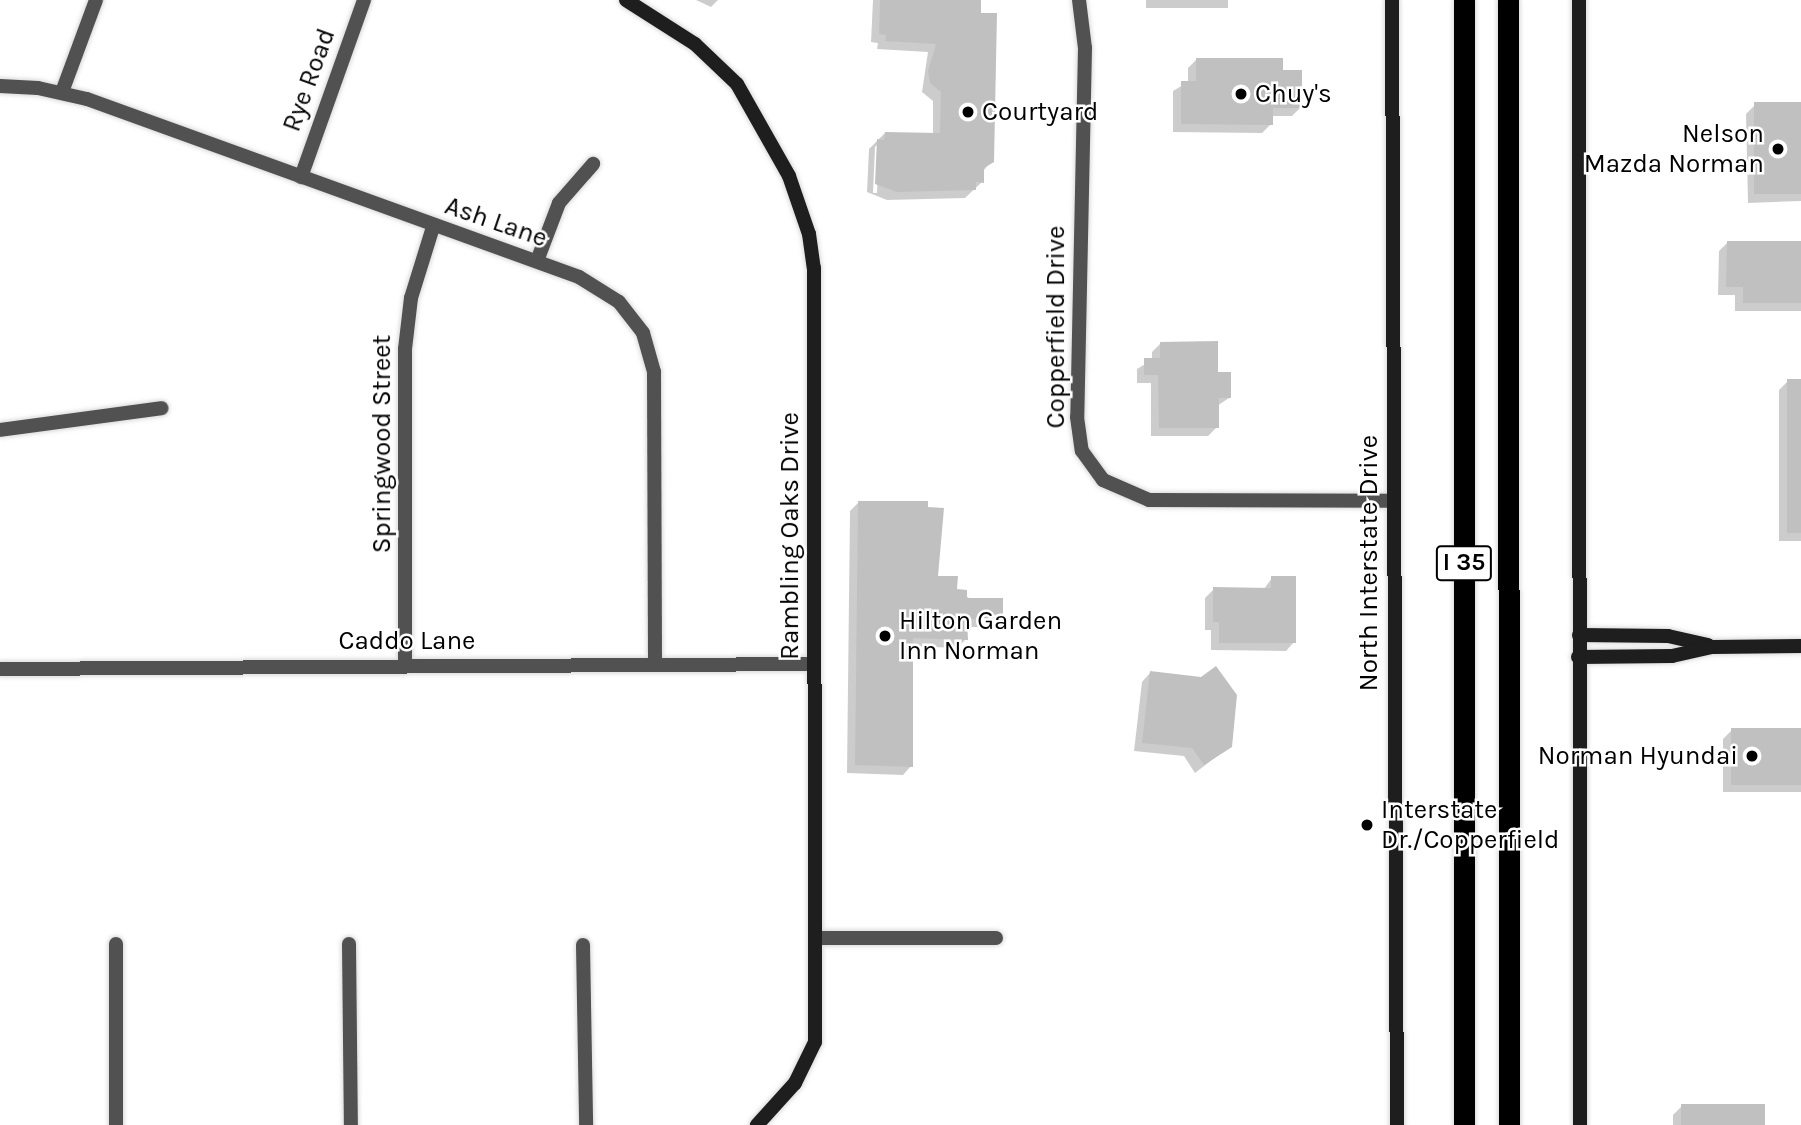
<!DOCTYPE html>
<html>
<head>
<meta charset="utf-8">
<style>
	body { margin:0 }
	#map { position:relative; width:1801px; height:1125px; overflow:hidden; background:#fff; font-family:Karla,sans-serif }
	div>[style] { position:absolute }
	.shadow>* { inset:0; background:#0003; transform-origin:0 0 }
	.building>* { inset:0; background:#c0c0c0; transform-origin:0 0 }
	.roads { filter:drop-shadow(0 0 2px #dbdbdb) drop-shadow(0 0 2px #dbdbdb) }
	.street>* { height:14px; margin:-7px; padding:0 7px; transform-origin:7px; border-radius:7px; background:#515151 }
	.secondary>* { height:14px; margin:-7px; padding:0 7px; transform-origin:7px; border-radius:7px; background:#1e1e1e }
	.highway>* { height:21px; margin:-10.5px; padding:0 10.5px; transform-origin:10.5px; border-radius:10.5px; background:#000 }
	.dots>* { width:19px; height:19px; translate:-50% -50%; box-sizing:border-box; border:4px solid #fff; border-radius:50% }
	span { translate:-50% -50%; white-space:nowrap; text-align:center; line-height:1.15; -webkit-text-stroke:5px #fff; paint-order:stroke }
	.shield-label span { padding:2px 5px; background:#fff; border:2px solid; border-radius:5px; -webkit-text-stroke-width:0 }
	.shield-label { font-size:24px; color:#000; font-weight:700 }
	.street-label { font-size:26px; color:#000 }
	.poi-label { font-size:26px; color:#000 }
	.left { translate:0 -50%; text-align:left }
	.right { translate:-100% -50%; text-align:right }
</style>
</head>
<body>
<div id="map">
	<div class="shadow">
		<div style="clip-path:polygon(696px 0,718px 0,711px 7px)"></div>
		<div style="clip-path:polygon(evenodd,873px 0,979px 0,992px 161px,983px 171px,982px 182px,965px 198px,887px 200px,867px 192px,869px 149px,885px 133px,933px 135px,933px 101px,922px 92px,928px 52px,877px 49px,878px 43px,871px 42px,873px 0,879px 143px,877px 193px,873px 193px,875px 147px,879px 143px)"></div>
		<div style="left:1146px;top:0;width:82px;height:8px"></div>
		<div style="clip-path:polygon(1197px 59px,1281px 71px,1300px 108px,1292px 116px,1271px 116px,1271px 124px,1262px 133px,1173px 132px,1173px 91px,1188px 82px,1188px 68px)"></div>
		<div style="clip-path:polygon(1801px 104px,1801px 201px,1748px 203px,1746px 114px,1755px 105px)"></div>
		<div style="clip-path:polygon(1727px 243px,1801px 243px,1801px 311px,1735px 311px,1735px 295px,1718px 295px,1719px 251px)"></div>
		<div style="clip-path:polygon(1161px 343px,1216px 374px,1229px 398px,1217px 406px,1217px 427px,1208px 436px,1151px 436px,1151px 383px,1137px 383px,1137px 369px,1152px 360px,1152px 352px)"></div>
		<div style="clip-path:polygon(1788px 381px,1801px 381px,1801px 541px,1779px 541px,1779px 390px)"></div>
		<div style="clip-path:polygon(859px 502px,936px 578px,1002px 618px,993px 627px,966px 627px,966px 639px,957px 648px,911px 646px,911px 766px,903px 775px,847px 773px,850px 511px)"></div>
		<div style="clip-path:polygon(1272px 578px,1294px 642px,1286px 651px,1211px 650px,1211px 630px,1205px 630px,1205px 598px,1214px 589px,1264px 589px)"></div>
		<div style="clip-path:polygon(1150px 673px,1230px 746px,1195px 773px,1184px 756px,1134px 751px,1142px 682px)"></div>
		<div style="clip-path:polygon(1732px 730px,1801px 730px,1801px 792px,1723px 792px,1723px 739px)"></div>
		<div style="clip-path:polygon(1682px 1106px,1763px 1125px,1673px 1125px,1673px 1115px)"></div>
	</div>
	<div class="building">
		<div style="clip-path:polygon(880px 0,981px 0,981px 13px,997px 13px,994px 162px,984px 168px,984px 183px,976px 182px,976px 190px,897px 192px,875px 184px,877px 139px,884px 140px,885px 132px,940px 133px,941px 92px,930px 83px,928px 71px,936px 44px,885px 41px,886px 35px,879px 34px)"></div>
		<div style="clip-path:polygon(1196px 58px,1283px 58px,1283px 70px,1302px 70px,1302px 108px,1273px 108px,1273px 125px,1181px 124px,1181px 81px,1196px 81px)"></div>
		<div style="left:1801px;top:102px;width:92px;height:47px;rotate:90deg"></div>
		<div style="clip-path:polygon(1727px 241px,1801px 241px,1801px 303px,1743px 303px,1743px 287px,1726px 287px)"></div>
		<div style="clip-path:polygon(1218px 341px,1218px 372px,1231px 372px,1231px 398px,1219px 398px,1219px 428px,1159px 428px,1158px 375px,1144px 375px,1144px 358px,1160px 358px,1160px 342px)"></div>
		<div style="left:1787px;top:379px;width:14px;height:154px"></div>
		<div style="clip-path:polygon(858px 501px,928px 501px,928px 507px,944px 508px,938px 576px,958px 576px,957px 589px,967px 590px,967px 598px,1003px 598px,1003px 619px,967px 619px,968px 640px,913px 638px,913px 767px,855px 765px)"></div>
		<div style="clip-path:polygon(1271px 576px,1296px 576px,1296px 643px,1219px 643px,1219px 622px,1213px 622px,1213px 587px,1271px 588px)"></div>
		<div style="clip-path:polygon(1216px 666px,1237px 695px,1232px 747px,1204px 765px,1192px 748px,1142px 743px,1150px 671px,1201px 677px)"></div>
		<div style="left:1731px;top:728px;width:70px;height:57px"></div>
		<div style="left:1681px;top:1104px;width:84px;height:21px"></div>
	</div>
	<div class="roads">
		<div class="street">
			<div style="left:1079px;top:0;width:48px;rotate:82.9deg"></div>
			<div style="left:1085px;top:48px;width:369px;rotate:91.2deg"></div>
			<div style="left:1077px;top:417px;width:34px;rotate:82deg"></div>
			<div style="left:1082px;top:451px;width:36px;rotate:54deg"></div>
			<div style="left:1103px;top:480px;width:50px;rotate:23.5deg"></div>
			<div style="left:1149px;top:500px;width:244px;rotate:0.2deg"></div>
			<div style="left:0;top:86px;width:38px;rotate:3deg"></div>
			<div style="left:38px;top:88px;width:50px;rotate:12.7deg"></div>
			<div style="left:87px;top:99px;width:523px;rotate:19.89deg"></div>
			<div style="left:579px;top:277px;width:47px;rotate:32deg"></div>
			<div style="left:619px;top:302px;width:39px;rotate:52deg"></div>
			<div style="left:643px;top:333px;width:41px;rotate:74.2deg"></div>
			<div style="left:654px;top:372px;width:292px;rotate:89.8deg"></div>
			<div style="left:62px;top:92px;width:98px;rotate:-69.7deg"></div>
			<div style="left:301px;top:177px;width:188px;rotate:-70.4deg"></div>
			<div style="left:537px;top:261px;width:62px;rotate:-69.2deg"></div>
			<div style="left:559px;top:203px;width:52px;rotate:-48.9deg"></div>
			<div style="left:0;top:430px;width:163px;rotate:-7.7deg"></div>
			<div style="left:405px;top:665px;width:316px;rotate:-90deg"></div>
			<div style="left:405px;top:349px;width:51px;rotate:-83.3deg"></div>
			<div style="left:411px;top:298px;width:74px;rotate:-72.8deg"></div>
			<div style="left:0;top:669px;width:814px;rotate:-0.35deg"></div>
			<div style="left:817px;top:938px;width:179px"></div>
			<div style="left:116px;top:944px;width:181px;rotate:90deg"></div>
			<div style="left:349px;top:944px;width:181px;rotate:89.4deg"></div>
			<div style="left:583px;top:945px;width:180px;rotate:89deg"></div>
		</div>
		<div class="secondary">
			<div style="left:626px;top:0;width:82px;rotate:32.5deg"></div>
			<div style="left:695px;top:44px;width:58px;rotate:43.6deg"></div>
			<div style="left:737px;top:84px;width:106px;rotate:60.5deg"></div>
			<div style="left:789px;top:176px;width:61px;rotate:71deg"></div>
			<div style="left:809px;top:234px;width:34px;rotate:82deg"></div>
			<div style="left:814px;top:268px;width:774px;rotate:89.93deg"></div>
			<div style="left:815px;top:1042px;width:46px;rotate:116deg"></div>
			<div style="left:795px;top:1083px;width:57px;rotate:132.1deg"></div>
			<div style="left:1392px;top:0;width:1125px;rotate:89.75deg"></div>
			<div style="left:1579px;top:0;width:1125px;rotate:89.95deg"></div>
			<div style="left:1579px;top:635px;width:89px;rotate:0.6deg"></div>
			<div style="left:1668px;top:636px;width:41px;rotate:12.7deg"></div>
			<div style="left:1578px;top:657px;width:94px;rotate:-0.6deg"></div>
			<div style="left:1672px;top:656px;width:41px;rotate:-12.7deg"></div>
			<div style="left:1712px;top:647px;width:89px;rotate:-0.6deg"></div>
		</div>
		<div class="highway">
			<div style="left:1464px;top:0;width:1125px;rotate:90deg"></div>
			<div style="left:1508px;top:0;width:1125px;rotate:89.95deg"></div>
		</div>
	</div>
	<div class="dots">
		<div style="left:1241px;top:94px;background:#000"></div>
		<div style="left:968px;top:112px;background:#000"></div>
		<div style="left:1778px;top:149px;background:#000"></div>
		<div style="left:885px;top:636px;background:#000"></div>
		<div style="left:1752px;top:756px;background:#000"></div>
		<div style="left:1367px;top:825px;background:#000"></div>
	</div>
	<div class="shield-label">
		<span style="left:1464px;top:563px">I 35</span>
	</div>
	<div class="street-label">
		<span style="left:309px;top:80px;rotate:-70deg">Rye Road</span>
		<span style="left:496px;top:222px;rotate:19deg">Ash Lane</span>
		<span style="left:1056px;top:327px;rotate:-90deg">Copperfield Drive</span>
		<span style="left:382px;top:444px;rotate:-90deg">Springwood Street</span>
		<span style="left:790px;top:536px;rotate:-90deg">Rambling Oaks Drive</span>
		<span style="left:1369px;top:563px;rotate:-90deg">North Interstate Drive</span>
		<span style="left:407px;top:641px">Caddo Lane</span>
	</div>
	<div class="poi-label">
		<span class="left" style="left:1255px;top:94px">Chuy's</span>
		<span class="left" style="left:982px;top:112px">Courtyard</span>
		<span class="right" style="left:1764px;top:149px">Nelson<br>Mazda Norman</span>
		<span class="left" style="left:899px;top:636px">Hilton Garden<br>Inn Norman</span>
		<span class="right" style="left:1738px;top:756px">Norman Hyundai</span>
		<span class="left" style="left:1381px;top:825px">Interstate<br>Dr./Copperfield</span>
	</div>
</div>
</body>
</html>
